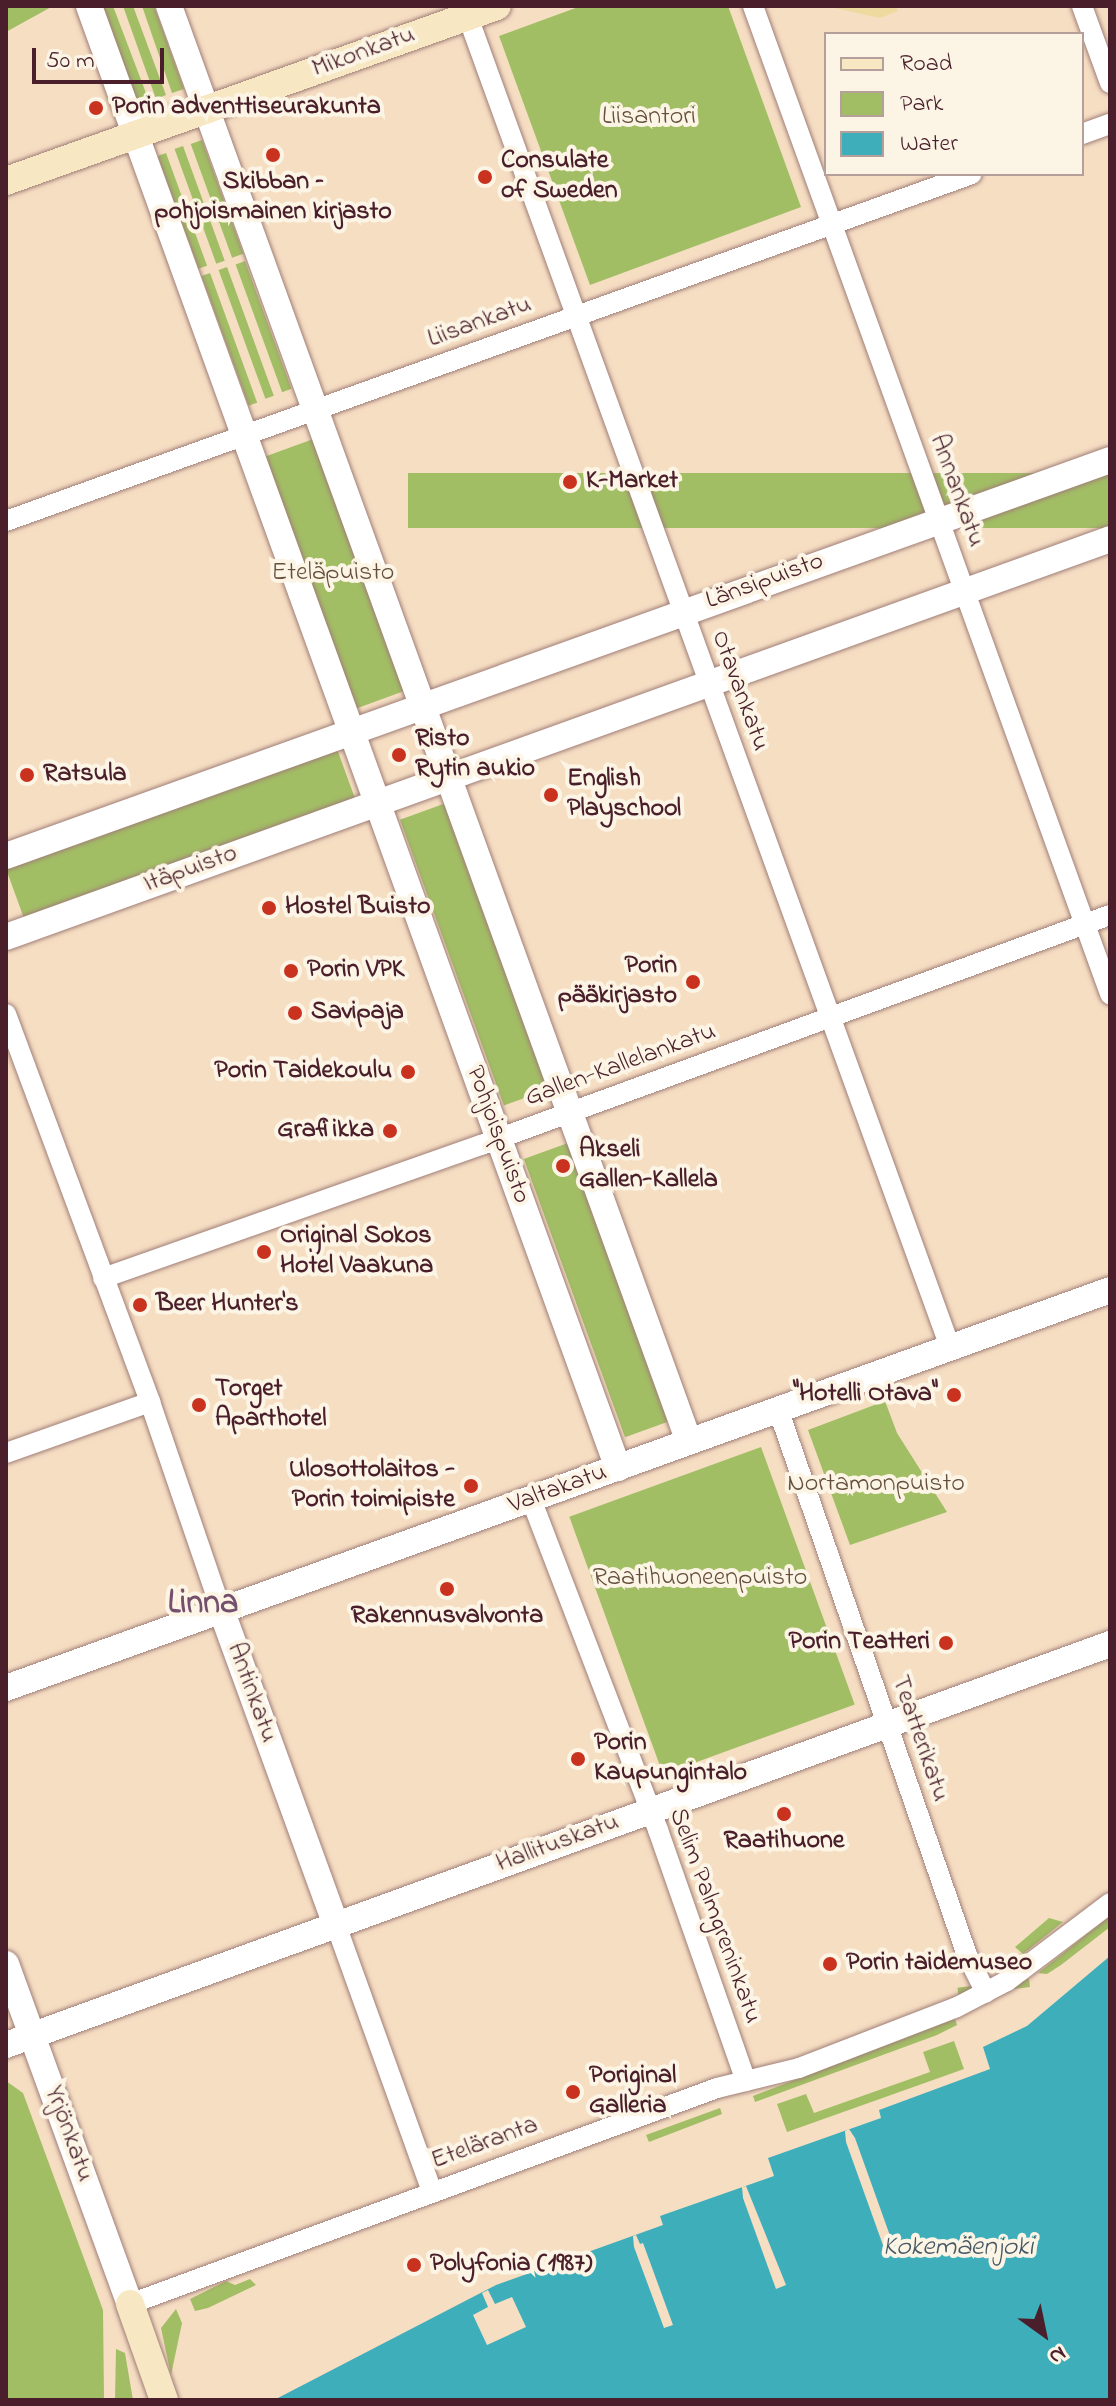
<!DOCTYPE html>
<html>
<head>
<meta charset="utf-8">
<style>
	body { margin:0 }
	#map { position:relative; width:1116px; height:2406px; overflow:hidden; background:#f6dec3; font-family:"Indie Flower",sans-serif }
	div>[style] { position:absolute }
	.green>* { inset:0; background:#a2be65; transform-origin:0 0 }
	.sand>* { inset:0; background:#eeda9e }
	.water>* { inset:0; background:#3faebb }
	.pier>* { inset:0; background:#f6dec3 }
	.roads { filter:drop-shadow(0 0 2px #a07e77) drop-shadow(0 0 2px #a07e77) }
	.minor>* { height:20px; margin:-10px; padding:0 10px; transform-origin:10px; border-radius:10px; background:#fff }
	.tertiary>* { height:26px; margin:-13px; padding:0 13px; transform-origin:13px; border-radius:13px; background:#fff }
	.secondary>* { height:28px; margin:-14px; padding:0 14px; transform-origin:14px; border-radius:14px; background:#f7e8c3 }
	.dots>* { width:22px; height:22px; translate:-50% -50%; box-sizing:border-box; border:4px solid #fcf5e5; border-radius:50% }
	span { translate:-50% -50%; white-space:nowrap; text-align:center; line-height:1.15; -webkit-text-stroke:8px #fcf5e5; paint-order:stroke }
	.street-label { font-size:26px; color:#4a1f2b }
	.poi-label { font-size:26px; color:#4a1f2b; font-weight:700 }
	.left { translate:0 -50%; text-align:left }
	.right { translate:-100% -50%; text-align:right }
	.park-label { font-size:26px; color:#644f3c }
	.water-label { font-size:28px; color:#465865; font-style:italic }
	.district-label { font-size:34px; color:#74506d; font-weight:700 }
	.frame { position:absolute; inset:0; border:8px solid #4a1f2b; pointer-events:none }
	.legend { position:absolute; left:824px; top:32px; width:260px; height:144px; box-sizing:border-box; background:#fcf5e5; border:2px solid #b59f9b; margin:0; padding:10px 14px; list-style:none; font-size:24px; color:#4a1f2b }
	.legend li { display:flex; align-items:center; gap:16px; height:40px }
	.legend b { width:40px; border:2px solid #b59f9b }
	.north { position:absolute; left:1004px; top:2294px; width:80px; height:80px; -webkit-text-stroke:6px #fcf5e5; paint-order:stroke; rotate:147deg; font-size:22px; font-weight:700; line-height:32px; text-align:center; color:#4a1f2b }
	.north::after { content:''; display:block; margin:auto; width:28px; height:36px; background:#4a1f2b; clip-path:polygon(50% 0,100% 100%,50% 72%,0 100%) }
	.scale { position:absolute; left:32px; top:48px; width:132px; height:36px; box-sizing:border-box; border:4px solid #4a1f2b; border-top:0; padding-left:10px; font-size:24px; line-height:28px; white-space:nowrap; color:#4a1f2b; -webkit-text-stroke:6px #fcf5e5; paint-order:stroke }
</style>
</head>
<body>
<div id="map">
	<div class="green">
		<div style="clip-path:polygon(6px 6px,53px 6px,6px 32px)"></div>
		<div style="clip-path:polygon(102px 6px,113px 6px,149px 101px,138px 105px)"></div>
		<div style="clip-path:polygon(123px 6px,133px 6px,166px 95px,156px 99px)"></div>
		<div style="clip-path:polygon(142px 6px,154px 6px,184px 89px,172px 93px)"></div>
		<div style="clip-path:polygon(581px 6px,728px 6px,801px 207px,590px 285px,499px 36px)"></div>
		<div style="left:202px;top:140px;width:121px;height:12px;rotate:70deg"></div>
		<div style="left:183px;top:146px;width:122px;height:9px;rotate:70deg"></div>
		<div style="left:166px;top:153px;width:120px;height:9px;rotate:70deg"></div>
		<div style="left:245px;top:261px;width:136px;height:10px;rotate:70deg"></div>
		<div style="left:227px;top:267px;width:137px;height:9px;rotate:70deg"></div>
		<div style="left:210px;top:273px;width:138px;height:9px;rotate:70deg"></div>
		<div style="left:316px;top:438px;width:268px;height:59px;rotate:70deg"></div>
		<div style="left:1110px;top:473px;width:55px;height:702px;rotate:90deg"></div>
		<div style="left:337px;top:749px;width:54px;height:352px;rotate:70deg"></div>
		<div style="left:446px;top:803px;width:304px;height:49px;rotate:70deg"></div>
		<div style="left:568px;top:1143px;width:296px;height:47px;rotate:70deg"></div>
		<div style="clip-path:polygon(885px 1401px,897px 1433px,947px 1512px,850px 1545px,808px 1430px)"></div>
		<div style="left:761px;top:1447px;width:274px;height:204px;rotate:70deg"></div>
		<div style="clip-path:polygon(1110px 1916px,1110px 1927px,1061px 1965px,1047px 1974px,1038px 1973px)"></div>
		<div style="clip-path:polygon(1049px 1918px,1063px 1922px,1023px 1954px,1015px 1947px)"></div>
		<div style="left:1029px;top:1979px;width:8px;height:72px;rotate:83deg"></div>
		<div style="clip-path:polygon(955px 2019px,957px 2025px,937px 2035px,755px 2102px,753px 2096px)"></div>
		<div style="clip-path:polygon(954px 2041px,964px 2069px,787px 2132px,777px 2104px,806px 2094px,814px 2113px,930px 2072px,923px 2052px)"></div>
		<div style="clip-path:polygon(6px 2081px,23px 2093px,103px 2310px,104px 2400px,6px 2400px)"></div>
		<div style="clip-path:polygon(720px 2108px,722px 2114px,649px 2142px,646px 2135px)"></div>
		<div style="clip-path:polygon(250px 2279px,256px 2285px,208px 2308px,195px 2311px,190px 2299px,226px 2281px,235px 2285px)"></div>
		<div style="clip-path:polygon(176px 2309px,182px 2323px,171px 2375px,161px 2328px)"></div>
		<div style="clip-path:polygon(116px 2349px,125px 2353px,133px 2400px,115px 2400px)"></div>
	</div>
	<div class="sand">
		<div style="clip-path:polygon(826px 6px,895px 6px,898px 11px,880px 18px)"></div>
	</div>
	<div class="water">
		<div style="clip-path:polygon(1110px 1956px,1110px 2400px,274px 2400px,496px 2285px,663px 2225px,660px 2216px,774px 2176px,768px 2158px,881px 2118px,879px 2110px,990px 2069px,983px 2047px,1027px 2026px)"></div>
	</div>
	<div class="pier">
		<div style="clip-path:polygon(849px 2129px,855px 2138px,893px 2244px,884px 2248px,846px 2142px,845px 2131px)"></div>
		<div style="clip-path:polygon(746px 2186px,786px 2285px,776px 2289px,743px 2198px,742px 2187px)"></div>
		<div style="clip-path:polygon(636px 2235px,640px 2244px,643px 2243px,673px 2325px,664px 2328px,634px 2247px,633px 2236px)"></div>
		<div style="clip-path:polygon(488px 2290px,495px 2304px,512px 2297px,526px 2327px,487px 2345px,473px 2315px,488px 2307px,482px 2293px)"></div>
	</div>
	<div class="roads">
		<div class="minor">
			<div style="left:464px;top:6px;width:1426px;rotate:70.08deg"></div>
			<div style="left:753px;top:6px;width:1051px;rotate:70.13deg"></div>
			<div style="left:1082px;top:6px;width:82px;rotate:70deg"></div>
			<div style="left:1082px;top:134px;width:30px;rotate:-20deg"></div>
			<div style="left:6px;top:521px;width:1026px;rotate:-19.76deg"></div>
			<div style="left:6px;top:1014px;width:414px;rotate:69.6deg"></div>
			<div style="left:150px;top:1402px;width:222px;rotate:71.1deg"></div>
			<div style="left:103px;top:1278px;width:401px;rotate:-19.4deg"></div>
			<div style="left:481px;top:1145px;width:670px;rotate:-20.09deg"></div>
			<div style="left:778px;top:1409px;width:578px;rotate:70.91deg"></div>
			<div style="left:967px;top:1955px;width:42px;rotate:63.4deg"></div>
			<div style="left:6px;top:1453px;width:153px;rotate:-19.5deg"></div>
			<div style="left:531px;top:1499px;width:355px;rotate:69deg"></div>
			<div style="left:658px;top:1830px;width:266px;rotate:70.7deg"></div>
			<div style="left:336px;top:1925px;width:283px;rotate:70.2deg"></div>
			<div style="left:130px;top:2304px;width:625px;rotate:-20.2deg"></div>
			<div style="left:717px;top:2088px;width:84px;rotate:-13.7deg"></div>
			<div style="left:799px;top:2068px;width:169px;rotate:-21.1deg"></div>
			<div style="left:957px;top:2007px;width:56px;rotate:-27.5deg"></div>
			<div style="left:1007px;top:1981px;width:129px;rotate:-37.1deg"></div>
		</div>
		<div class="tertiary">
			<div style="left:89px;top:6px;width:1555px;rotate:70.11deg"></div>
			<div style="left:169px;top:6px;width:1527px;rotate:70.09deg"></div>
			<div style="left:6px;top:856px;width:1173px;rotate:-19.73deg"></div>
			<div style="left:6px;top:937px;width:1174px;rotate:-19.82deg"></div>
			<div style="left:222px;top:1612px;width:333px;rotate:70deg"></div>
			<div style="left:6px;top:1688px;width:1174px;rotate:-19.82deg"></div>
			<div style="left:6px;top:1964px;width:362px;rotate:70deg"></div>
			<div style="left:6px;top:2045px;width:1175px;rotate:-19.96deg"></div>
		</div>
		<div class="secondary">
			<div style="left:6px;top:181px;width:521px;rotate:-19.62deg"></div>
			<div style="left:130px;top:2304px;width:102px;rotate:70.5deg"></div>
		</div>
	</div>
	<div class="dots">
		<div style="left:96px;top:108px;background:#c8321e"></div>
		<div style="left:273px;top:155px;background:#c8321e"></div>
		<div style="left:485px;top:177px;background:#c8321e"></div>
		<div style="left:570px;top:482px;background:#c8321e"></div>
		<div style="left:399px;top:755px;background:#c8321e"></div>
		<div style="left:27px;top:775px;background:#c8321e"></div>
		<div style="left:551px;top:795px;background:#c8321e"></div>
		<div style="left:269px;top:908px;background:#c8321e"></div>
		<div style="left:291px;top:971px;background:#c8321e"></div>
		<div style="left:693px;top:982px;background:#c8321e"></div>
		<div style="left:295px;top:1013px;background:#c8321e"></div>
		<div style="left:408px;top:1072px;background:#c8321e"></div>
		<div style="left:390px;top:1131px;background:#c8321e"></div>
		<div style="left:563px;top:1166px;background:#c8321e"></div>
		<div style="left:264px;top:1252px;background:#c8321e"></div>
		<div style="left:140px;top:1305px;background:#c8321e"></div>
		<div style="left:954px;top:1395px;background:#c8321e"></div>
		<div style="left:199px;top:1405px;background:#c8321e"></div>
		<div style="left:471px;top:1486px;background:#c8321e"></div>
		<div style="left:447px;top:1589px;background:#c8321e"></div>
		<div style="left:946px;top:1643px;background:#c8321e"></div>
		<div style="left:578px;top:1759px;background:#c8321e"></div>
		<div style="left:784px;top:1814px;background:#c8321e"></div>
		<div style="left:830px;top:1964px;background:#c8321e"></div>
		<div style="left:573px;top:2092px;background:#c8321e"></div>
		<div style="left:414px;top:2265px;background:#c8321e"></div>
	</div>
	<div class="street-label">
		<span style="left:364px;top:53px;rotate:-20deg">Mikonkatu</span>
		<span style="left:480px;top:323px;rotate:-20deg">Liisankatu</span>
		<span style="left:956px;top:491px;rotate:70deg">Annankatu</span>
		<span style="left:765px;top:582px;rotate:-20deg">Länsipuisto</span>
		<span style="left:739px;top:691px;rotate:70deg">Otavankatu</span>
		<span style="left:191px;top:870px;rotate:-20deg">Itäpuisto</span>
		<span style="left:621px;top:1066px;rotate:-20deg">Gallen-Kallelankatu</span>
		<span style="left:497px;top:1135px;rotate:70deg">Pohjoispuisto</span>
		<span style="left:558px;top:1490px;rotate:-20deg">Valtakatu</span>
		<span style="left:251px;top:1693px;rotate:70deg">Antinkatu</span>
		<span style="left:919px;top:1739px;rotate:71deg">Teatterikatu</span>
		<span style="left:558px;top:1844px;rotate:-20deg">Hallituskatu</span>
		<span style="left:714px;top:1916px;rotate:70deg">Selim Palmgreninkatu</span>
		<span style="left:68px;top:2134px;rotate:70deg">Yrjönkatu</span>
		<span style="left:485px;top:2144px;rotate:-20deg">Eteläranta</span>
	</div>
	<div class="poi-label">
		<span class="left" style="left:112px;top:108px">Porin adventtiseurakunta</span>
		<span class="left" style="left:501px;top:177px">Consulate<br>of Sweden</span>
		<span style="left:273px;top:198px">Skibban –<br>pohjoismainen kirjasto</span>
		<span class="left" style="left:586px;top:482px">K-Market</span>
		<span class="left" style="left:415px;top:755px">Risto<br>Rytin aukio</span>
		<span class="left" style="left:43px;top:775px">Ratsula</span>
		<span class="left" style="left:567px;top:795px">English<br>Playschool</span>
		<span class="left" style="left:285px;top:908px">Hostel Buisto</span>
		<span class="right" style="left:677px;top:982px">Porin<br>pääkirjasto</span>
		<span class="left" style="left:307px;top:971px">Porin VPK</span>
		<span class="left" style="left:311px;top:1013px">Savipaja</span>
		<span class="right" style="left:392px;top:1072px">Porin Taidekoulu</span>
		<span class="right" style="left:374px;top:1131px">Grafiikka</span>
		<span class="left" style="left:579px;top:1166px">Akseli<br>Gallen-Kallela</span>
		<span class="left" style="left:280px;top:1252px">Original Sokos<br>Hotel Vaakuna</span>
		<span class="left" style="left:156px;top:1305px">Beer Hunter's</span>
		<span class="left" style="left:215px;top:1405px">Torget<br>Aparthotel</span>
		<span class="right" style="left:938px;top:1395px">"Hotelli Otava"</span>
		<span class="right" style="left:455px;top:1486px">Ulosottolaitos -<br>Porin toimipiste</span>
		<span style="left:447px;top:1617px">Rakennusvalvonta</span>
		<span class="right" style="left:930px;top:1643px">Porin Teatteri</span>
		<span class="left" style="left:594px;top:1759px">Porin<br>Kaupungintalo</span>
		<span style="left:784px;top:1842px">Raatihuone</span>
		<span class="left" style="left:846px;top:1964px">Porin taidemuseo</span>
		<span class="left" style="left:589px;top:2092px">Poriginal<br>Galleria</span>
		<span class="left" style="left:430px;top:2265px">Polyfonia (1987)</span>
	</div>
	<div class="park-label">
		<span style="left:649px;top:118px">Liisantori</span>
		<span style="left:333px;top:574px">Eteläpuisto</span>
		<span style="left:876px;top:1485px">Nortamonpuisto</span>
		<span style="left:700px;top:1579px">Raatihuoneenpuisto</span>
	</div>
	<div class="water-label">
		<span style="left:958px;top:2248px">Kokemäenjoki</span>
	</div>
	<div class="district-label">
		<span style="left:203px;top:1605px">Linna</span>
	</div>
	<div class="frame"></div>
	<ul class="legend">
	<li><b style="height:10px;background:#f7e8c3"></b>Road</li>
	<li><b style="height:22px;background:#a2be65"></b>Park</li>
	<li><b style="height:22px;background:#3faebb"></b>Water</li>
	</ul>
	<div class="north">N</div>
	<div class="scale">50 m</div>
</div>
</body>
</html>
